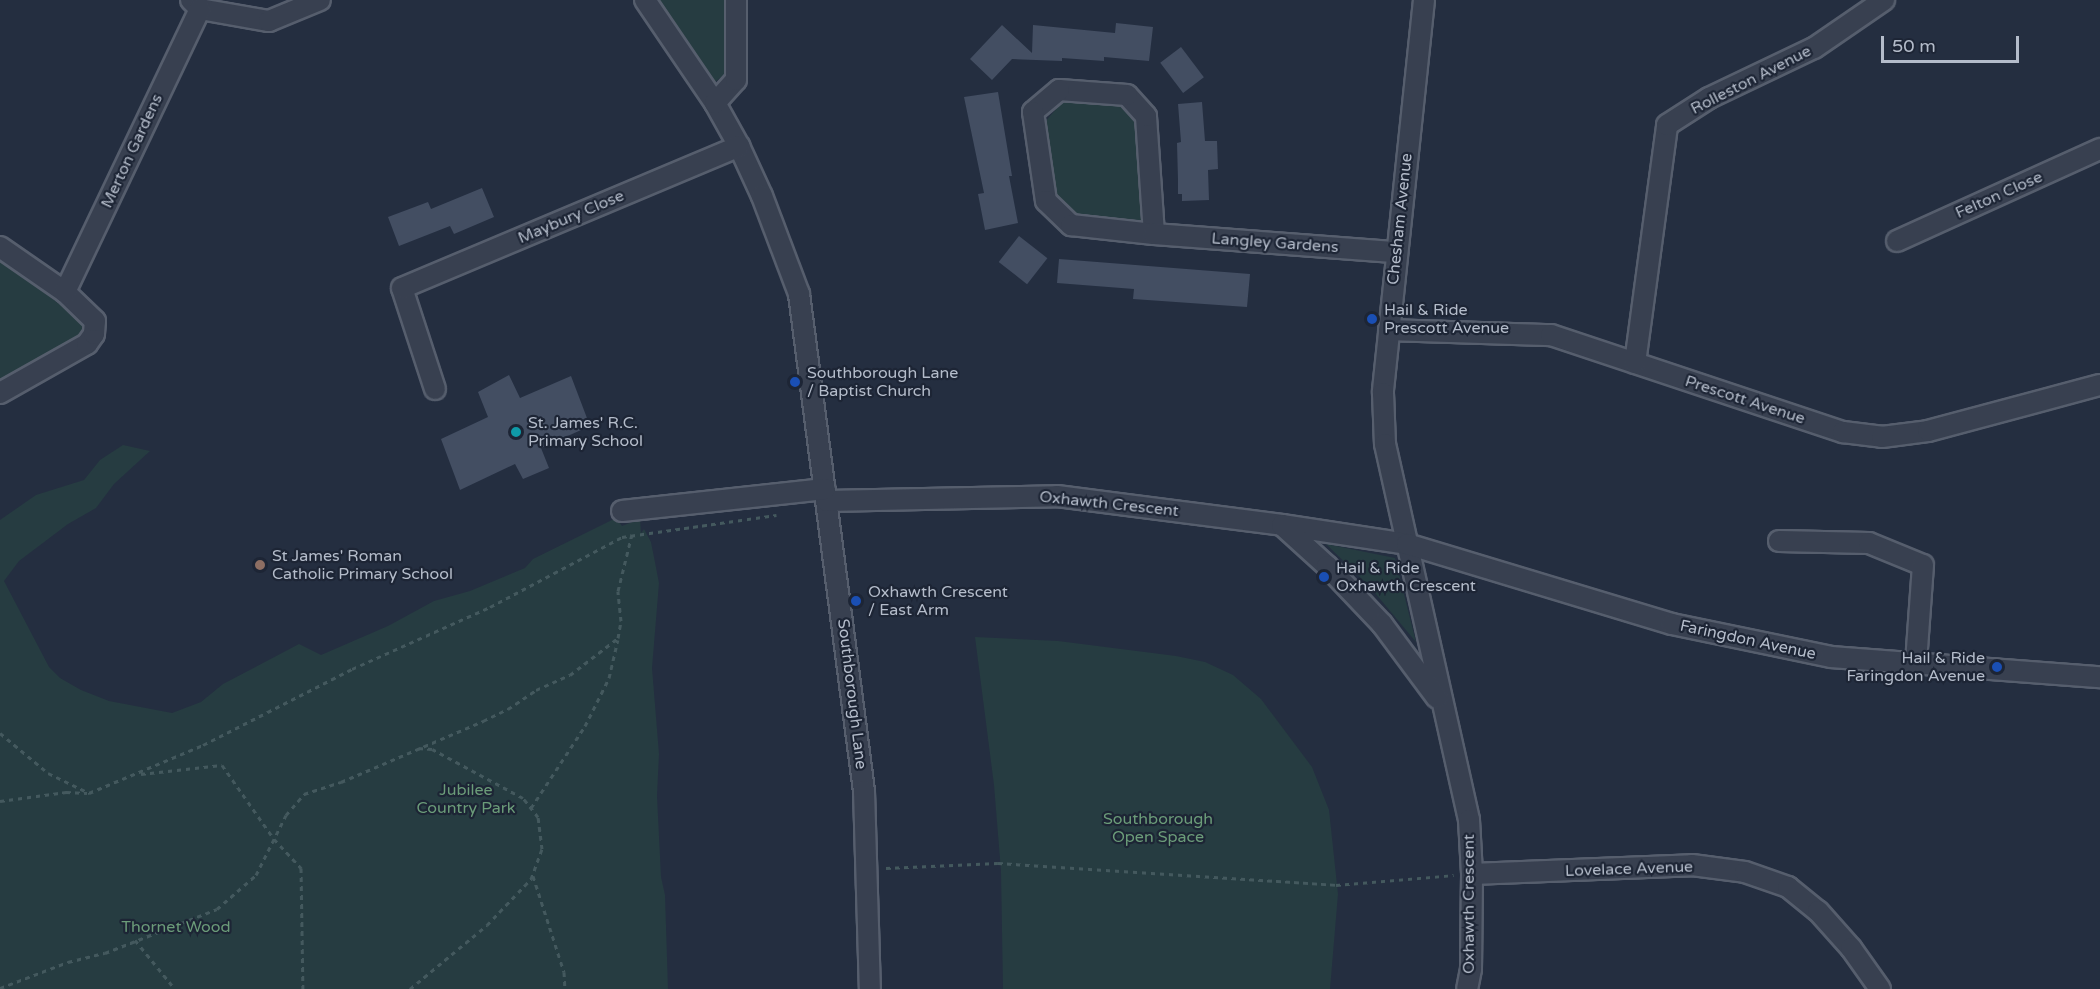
<!DOCTYPE html>
<style>
body{margin:0}
#map{position:relative;width:2100px;height:989px;overflow:hidden;background:#242e40;font-family:"Varela Round",sans-serif}
div>[style]{position:absolute}
[style*='--x']{left:calc(var(--x)*1px);top:calc(var(--y)*1px);width:calc(var(--w)*1px);rotate:calc(var(--a)*1deg)}
.green>*{inset:0;background:#263c41}
.building>*{inset:0;background:#434e62;transform-origin:0 0}
.path>*{height:3px;margin-top:-1.5px;transform-origin:0;background:repeating-linear-gradient(90deg,#44595e 0 4.5px,transparent 0 9px)}
.roads{filter:drop-shadow(2px 0 #565e6d) drop-shadow(-2px 0 #565e6d) drop-shadow(0 2px #565e6d) drop-shadow(0 -2px #565e6d)}
.minor>*{height:20px;margin:-10px;padding:0 10px;transform-origin:10px;border-radius:10px;background:#384050}
.dots>*{width:16px;height:16px;translate:-50% -50%;box-sizing:border-box;border:3px solid #1d2535;border-radius:50%}
span{translate:-50% -50%;white-space:nowrap;text-align:center;line-height:1.15;-webkit-text-stroke:4.5px #1d2535;paint-order:stroke}
.street-label{font-size:16px;color:#b4bcca}
.poi-label{font-size:16px;color:#b4bcca}
.left{translate:0 -50%;text-align:left}
.right{translate:-100% -50%;text-align:right}
.park-label{font-size:16px;color:#6b9c79}
.scale{position:absolute;left:1881px;top:36px;width:138px;height:27px;box-sizing:border-box;border:3px solid #b4bcca;border-top:0;padding-left:8px;font-size:18px;line-height:21px;white-space:nowrap;color:#b4bcca;-webkit-text-stroke:4px #1d2535;paint-order:stroke}
</style>
<div id="map">
<div class="green">
<div style="clip-path:polygon(656px 0,728px 0,727px 72px,714px 83px)"></div>
<div style="clip-path:polygon(1064px 100px,1126px 104px,1140px 124px,1144px 222px,1076px 215px,1055px 195px,1043px 124px)"></div>
<div style="clip-path:polygon(0 259px,86px 324px,84px 338px,7px 381px,0 381px)"></div>
<div style="clip-path:polygon(123px 445px,150px 451px,114px 484px,96px 508px,68px 524px,19px 561px,4px 581px,49px 667px,60px 678px,81px 690px,109px 701px,172px 713px,201px 702px,223px 684px,299px 644px,321px 655px,388px 626px,434px 601px,470px 591px,525px 568px,533px 559px,616px 518px,622px 526px,640px 519px,641px 533px,644px 529px,651px 542px,659px 583px,652px 668px,659px 754px,657px 796px,661px 877px,665px 895px,668px 989px,0 989px,0 520px,36px 495px,84px 480px,100px 460px)"></div>
<div style="clip-path:polygon(1326px 544px,1395px 558px,1416px 642px,1370px 587px)"></div>
<div style="clip-path:polygon(975px 637px,1058px 641px,1176px 656px,1205px 662px,1233px 675px,1261px 699px,1312px 767px,1329px 810px,1338px 894px,1330px 989px,1003px 989px,1001px 871px,994px 785px)"></div>
</div>
<div class="building">
<div style="clip-path:polygon(1116px 23px,1153px 27px,1149px 61px,1104px 57px,1104px 61px,1062px 58px,1062px 61px,1012px 59px,992px 80px,970px 59px,1002px 25px,1032px 53px,1033px 25px,1115px 33px)"></div>
<div style="left:1181px;top:47px;width:38px;height:26px;rotate:53deg"></div>
<div style="clip-path:polygon(998px 92px,1012px 176px,1009px 176px,1018px 223px,985px 230px,978px 194px,984px 193px,964px 97px)"></div>
<div style="clip-path:polygon(1202px 102px,1205px 141px,1217px 141px,1218px 169px,1208px 170px,1209px 200px,1182px 201px,1182px 194px,1178px 194px,1178px 180px,1177px 143px,1181px 142px,1178px 104px)"></div>
<div style="clip-path:polygon(482px 188px,494px 217px,454px 234px,450px 226px,399px 246px,388px 217px,428px 202px,431px 209px)"></div>
<div style="left:1019px;top:236px;width:36px;height:33px;rotate:38deg"></div>
<div style="clip-path:polygon(1059px 259px,1250px 274px,1247px 307px,1133px 299px,1134px 289px,1057px 283px)"></div>
<div style="clip-path:polygon(509px 375px,520px 398px,571px 376px,590px 426px,541px 448px,549px 468px,523px 479px,515px 464px,460px 490px,441px 439px,488px 417px,478px 392px)"></div>
</div>
<div class="path">
<div style="--x:0;--y:733;--w:62;--a:39.8"></div>
<div style="--x:48;--y:773;--w:46;--a:26"></div>
<div style="--x:89;--y:793;--w:124;--a:-22.8"></div>
<div style="--x:203;--y:745;--w:167;--a:-27"></div>
<div style="--x:352;--y:669;--w:151;--a:-24.2"></div>
<div style="--x:490;--y:607;--w:149;--a:-27.9"></div>
<div style="--x:622;--y:537;--w:156;--a:-8.1"></div>
<div style="--x:141;--y:774;--w:81;--a:-6.3"></div>
<div style="--x:222;--y:765;--w:90;--a:54.9"></div>
<div style="--x:274;--y:839;--w:40;--a:47"></div>
<div style="--x:301;--y:868;--w:121;--a:89.1"></div>
<div style="--x:0;--y:801;--w:67;--a:-7.8"></div>
<div style="--x:66;--y:792;--w:21;--a:3"></div>
<div style="--x:531;--y:808;--w:98;--a:-56.6"></div>
<div style="--x:585;--y:726;--w:54;--a:-63.4"></div>
<div style="--x:609;--y:678;--w:39;--a:-77"></div>
<div style="--x:886;--y:868;--w:112;--a:-2.6"></div>
<div style="--x:998;--y:863;--w:339;--a:3.7"></div>
<div style="--x:1336;--y:885;--w:118;--a:-4.8"></div>
<div style="--x:533;--y:876;--w:101;--a:72.1"></div>
<div style="--x:564;--y:972;--w:17;--a:87"></div>
<div style="--x:135;--y:940;--w:63;--a:50.8"></div>
<div style="--x:0;--y:988;--w:73;--a:-20.9"></div>
<div style="--x:68;--y:962;--w:38;--a:-14"></div>
<div style="--x:105;--y:953;--w:120;--a:-21.4"></div>
<div style="--x:217;--y:909;--w:52;--a:-41.1"></div>
<div style="--x:256;--y:875;--w:67;--a:-63.4"></div>
<div style="--x:286;--y:815;--w:28;--a:-49"></div>
<div style="--x:304;--y:794;--w:39;--a:-18"></div>
<div style="--x:341;--y:782;--w:155;--a:-23.2"></div>
<div style="--x:483;--y:721;--w:28;--a:-26"></div>
<div style="--x:508;--y:709;--w:34;--a:-34"></div>
<div style="--x:536;--y:690;--w:37;--a:-24"></div>
<div style="--x:570;--y:675;--w:61;--a:-37.6"></div>
<div style="--x:618;--y:638;--w:17;--a:-80"></div>
<div style="--x:621;--y:621;--w:30;--a:-96"></div>
<div style="--x:618;--y:591;--w:59;--a:-76.2"></div>
<div style="--x:410;--y:989;--w:100;--a:-39.7"></div>
<div style="--x:487;--y:925;--w:64;--a:-46.3"></div>
<div style="--x:531;--y:879;--w:32;--a:-70"></div>
<div style="--x:542;--y:849;--w:32;--a:-97"></div>
<div style="--x:538;--y:817;--w:24;--a:-128"></div>
<div style="--x:523;--y:798;--w:103;--a:-151.7"></div>
<div style="--x:432;--y:749;--w:15;--a:-176"></div>
</div>
<div class="roads">
<div class="minor">
<div style="--x:191;--y:0;--w:13;--a:45"></div>
<div style="--x:200;--y:9;--w:70;--a:9.9"></div>
<div style="--x:269;--y:21;--w:55;--a:-22.4"></div>
<div style="--x:645;--y:0;--w:125;--a:55.8"></div>
<div style="--x:715;--y:103;--w:49;--a:60.8"></div>
<div style="--x:739;--y:146;--w:55;--a:65.3"></div>
<div style="--x:762;--y:196;--w:105;--a:69.3"></div>
<div style="--x:799;--y:294;--w:501;--a:82.55"></div>
<div style="--x:864;--y:791;--w:198;--a:88.3"></div>
<div style="--x:1424;--y:0;--w:395;--a:96"></div>
<div style="--x:1383;--y:393;--w:51;--a:87.8"></div>
<div style="--x:1385;--y:444;--w:385;--a:77.4"></div>
<div style="--x:1469;--y:820;--w:54;--a:86.8"></div>
<div style="--x:1472;--y:874;--w:95;--a:90.6"></div>
<div style="--x:1471;--y:969;--w:20;--a:101"></div>
<div style="--x:715;--y:103;--w:31;--a:-48"></div>
<div style="--x:736;--y:80;--w:80;--a:-90"></div>
<div style="--x:1154;--y:234;--w:118;--a:-93.9"></div>
<div style="--x:1146;--y:116;--w:28;--a:-132"></div>
<div style="--x:1127;--y:95;--w:68;--a:-175.8"></div>
<div style="--x:1059;--y:90;--w:34;--a:140"></div>
<div style="--x:1033;--y:112;--w:90;--a:81.7"></div>
<div style="--x:1046;--y:201;--w:35;--a:44"></div>
<div style="--x:1071;--y:225;--w:83;--a:6.2"></div>
<div style="--x:1154;--y:234;--w:243;--a:4.3"></div>
<div style="--x:1897;--y:241;--w:223;--a:-24.4"></div>
<div style="--x:0;--y:247;--w:79;--a:34.7"></div>
<div style="--x:1389;--y:330;--w:162;--a:1.8"></div>
<div style="--x:1551;--y:335;--w:308;--a:18.4"></div>
<div style="--x:1843;--y:432;--w:39;--a:7"></div>
<div style="--x:1882;--y:437;--w:46;--a:-7.4"></div>
<div style="--x:1928;--y:431;--w:178;--a:-15"></div>
<div style="--x:1635;--y:363;--w:240;--a:-82.3"></div>
<div style="--x:1667;--y:125;--w:50;--a:-32.7"></div>
<div style="--x:1709;--y:98;--w:116;--a:-25.5"></div>
<div style="--x:1814;--y:48;--w:85;--a:-34.4"></div>
<div style="--x:435;--y:389;--w:106;--a:-108.1"></div>
<div style="--x:402;--y:288;--w:366;--a:-22.8"></div>
<div style="--x:0;--y:393;--w:100;--a:-29.4"></div>
<div style="--x:87;--y:344;--w:12;--a:-55"></div>
<div style="--x:94;--y:334;--w:13;--a:-86"></div>
<div style="--x:95;--y:321;--w:42;--a:-136"></div>
<div style="--x:65;--y:292;--w:314;--a:-64.5"></div>
<div style="--x:827;--y:501;--w:230;--a:-1.2"></div>
<div style="--x:1057;--y:496;--w:227;--a:7.3"></div>
<div style="--x:1282;--y:525;--w:126;--a:8.6"></div>
<div style="--x:1407;--y:544;--w:277;--a:16.8"></div>
<div style="--x:1672;--y:624;--w:162;--a:11.7"></div>
<div style="--x:1831;--y:657;--w:270;--a:4.3"></div>
<div style="--x:622;--y:511;--w:204;--a:-6.2"></div>
<div style="--x:1282;--y:525;--w:61;--a:42.3"></div>
<div style="--x:1327;--y:566;--w:80;--a:46.5"></div>
<div style="--x:1382;--y:624;--w:92;--a:53.4"></div>
<div style="--x:1779;--y:541;--w:90;--a:1.3"></div>
<div style="--x:1869;--y:543;--w:58;--a:22.2"></div>
<div style="--x:1923;--y:565;--w:98;--a:94.1"></div>
<div style="--x:1472;--y:874;--w:220;--a:-2.3"></div>
<div style="--x:1692;--y:865;--w:53;--a:7.5"></div>
<div style="--x:1745;--y:872;--w:46;--a:19.2"></div>
<div style="--x:1788;--y:887;--w:38;--a:39"></div>
<div style="--x:1818;--y:911;--w:50;--a:48.3"></div>
<div style="--x:1851;--y:948;--w:50;--a:54.7"></div>
</div>
</div>
<div class="dots">
<div style="left:1372px;top:319px;background:#1a4fb4"></div>
<div style="left:795px;top:382px;background:#1a4fb4"></div>
<div style="left:516px;top:432px;background:#0f9aa8"></div>
<div style="left:260px;top:565px;background:#8d6e63"></div>
<div style="left:1324px;top:577px;background:#1a4fb4"></div>
<div style="left:856px;top:601px;background:#1a4fb4"></div>
<div style="left:1997px;top:667px;background:#1a4fb4"></div>
</div>
<div class="street-label">
<span style="left:1751px;top:80px;rotate:-27deg">Rolleston Avenue</span>
<span style="left:132px;top:151px;rotate:-65deg">Merton Gardens</span>
<span style="left:1999px;top:195px;rotate:-24deg">Felton Close</span>
<span style="left:571px;top:217px;rotate:-23deg">Maybury Close</span>
<span style="left:1400px;top:219px;rotate:-84deg">Chesham Avenue</span>
<span style="left:1275px;top:243px;rotate:4deg">Langley Gardens</span>
<span style="left:1745px;top:400px;rotate:18deg">Prescott Avenue</span>
<span style="left:1109px;top:504px;rotate:6deg">Oxhawth Crescent</span>
<span style="left:1748px;top:640px;rotate:12deg">Faringdon Avenue</span>
<span style="left:852px;top:694px;rotate:83deg">Southborough Lane</span>
<span style="left:1629px;top:869px;rotate:-2deg">Lovelace Avenue</span>
<span style="left:1469px;top:904px;rotate:-90deg">Oxhawth Crescent</span>
</div>
<div class="poi-label">
<span class="left" style="left:1384px;top:319px">Hail &amp; Ride<br>Prescott Avenue</span>
<span class="left" style="left:807px;top:382px">Southborough Lane<br>/ Baptist Church</span>
<span class="left" style="left:528px;top:432px">St. James' R.C.<br>Primary School</span>
<span class="left" style="left:272px;top:565px">St James' Roman<br>Catholic Primary School</span>
<span class="left" style="left:1336px;top:577px">Hail &amp; Ride<br>Oxhawth Crescent</span>
<span class="left" style="left:868px;top:601px">Oxhawth Crescent<br>/ East Arm</span>
<span class="right" style="left:1985px;top:667px">Hail &amp; Ride<br>Faringdon Avenue</span>
</div>
<div class="park-label">
<span style="left:466px;top:799px">Jubilee<br>Country Park</span>
<span style="left:1158px;top:828px">Southborough<br>Open Space</span>
<span style="left:176px;top:927px">Thornet Wood</span>
</div>
<div class="scale">50 m</div>
</div>
